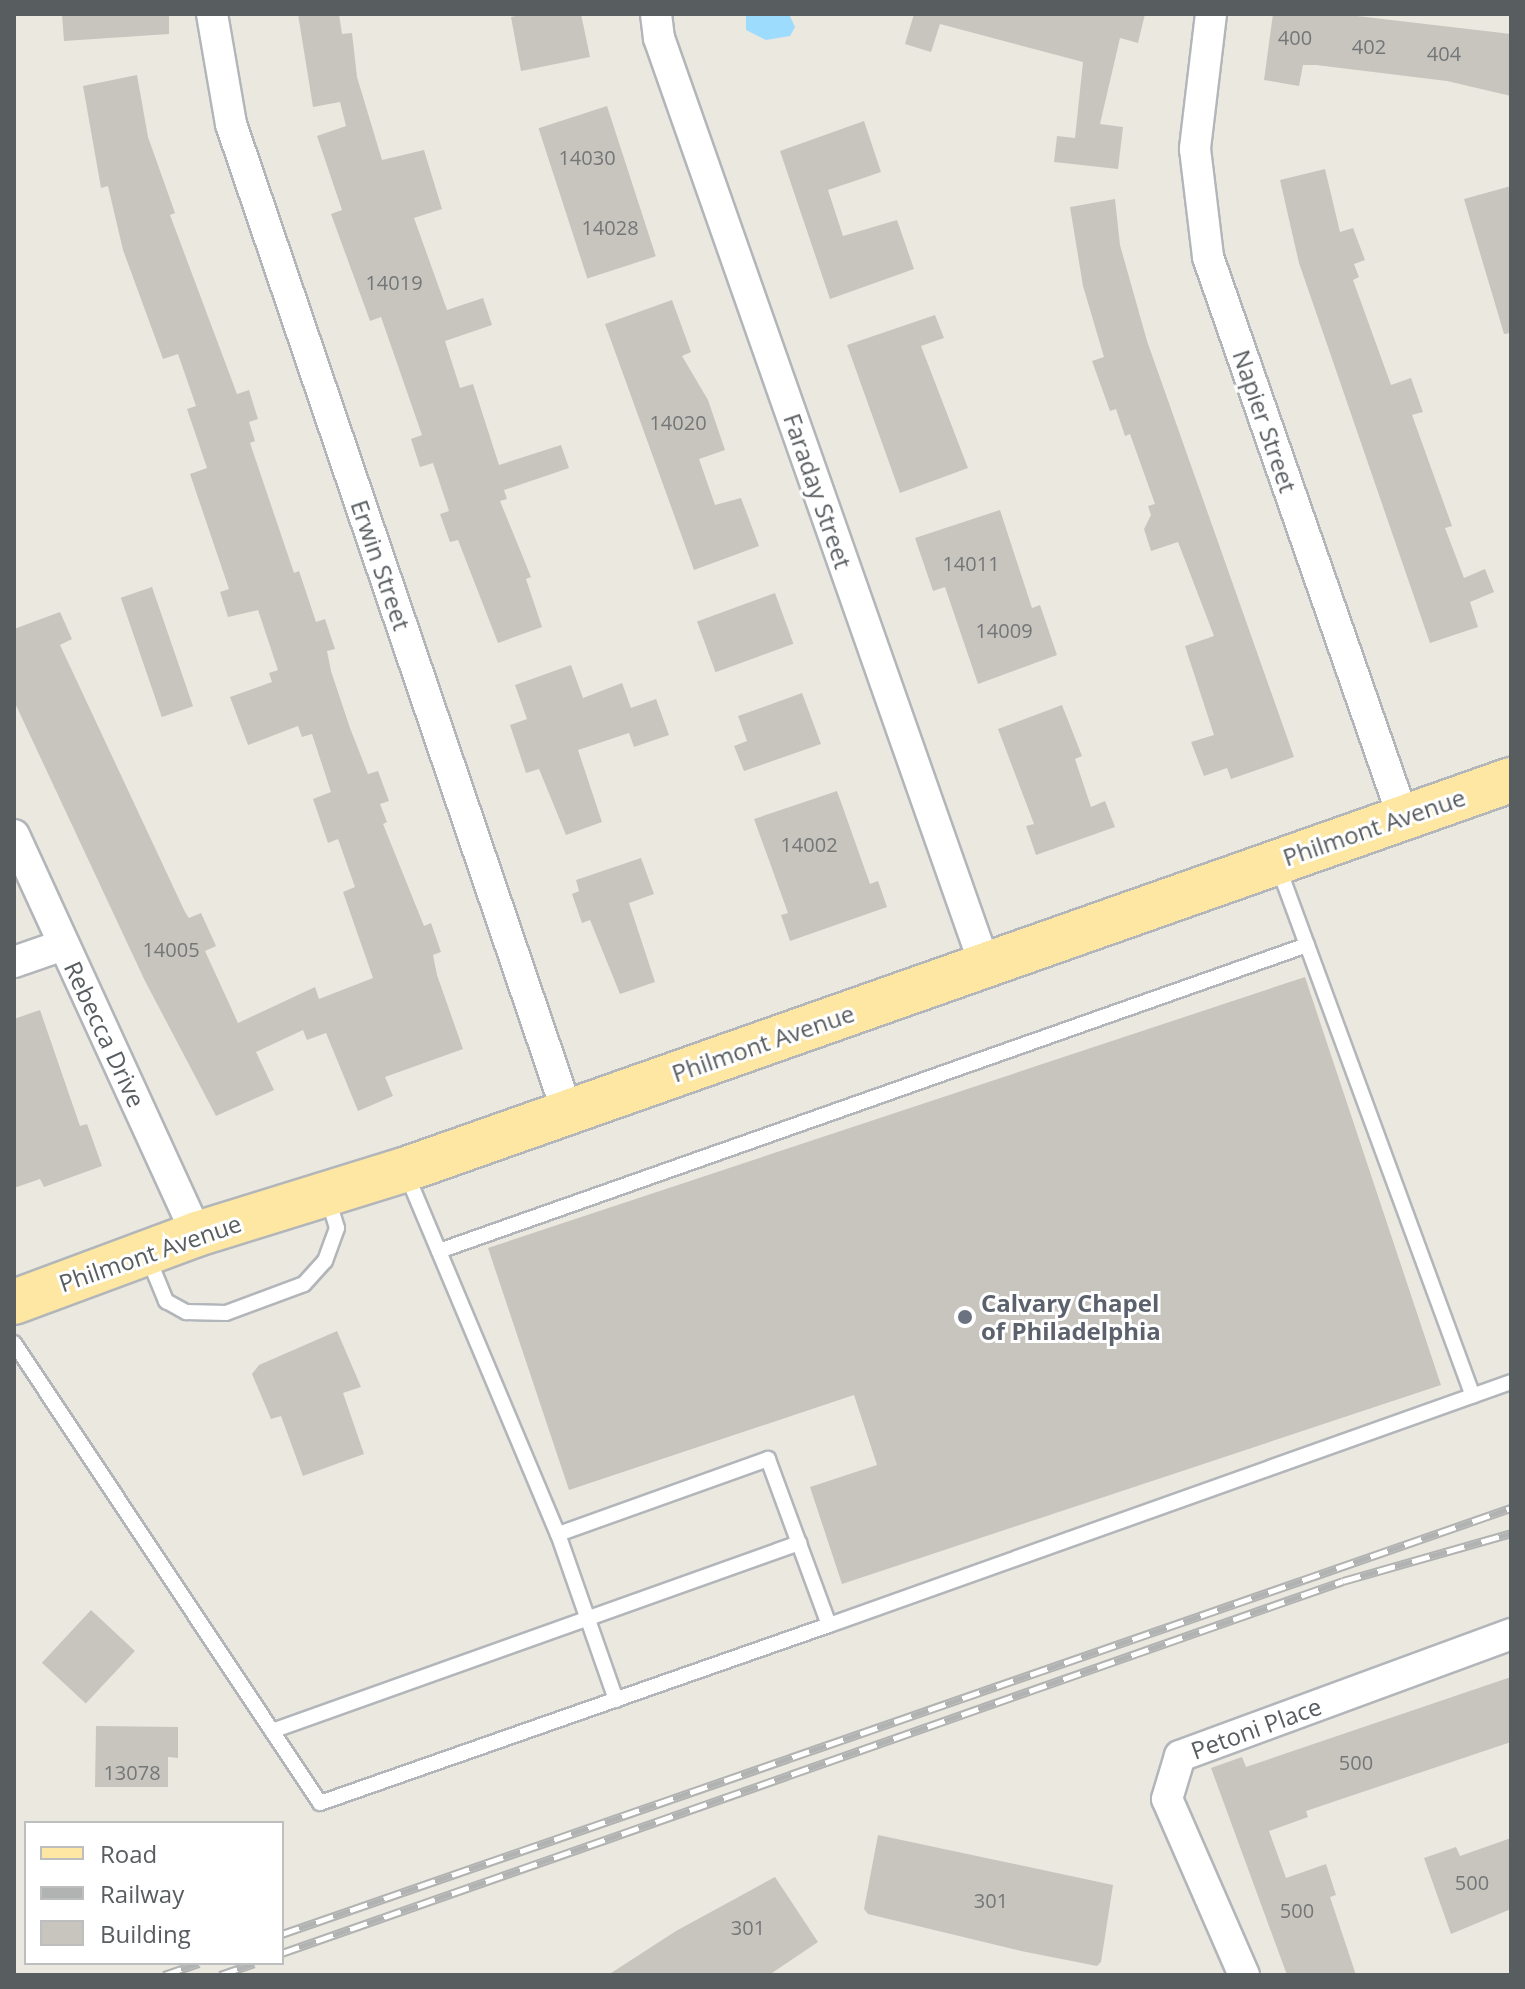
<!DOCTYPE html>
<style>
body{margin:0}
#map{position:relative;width:1525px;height:1989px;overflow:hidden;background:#ebe8df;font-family:"Open Sans",sans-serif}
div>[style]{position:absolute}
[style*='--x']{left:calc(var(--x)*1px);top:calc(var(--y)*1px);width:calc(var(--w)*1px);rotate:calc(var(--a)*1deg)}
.water>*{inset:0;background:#9edcfd}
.building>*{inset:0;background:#c8c5bf;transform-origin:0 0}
.roads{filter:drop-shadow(2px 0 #b2b6ba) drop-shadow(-2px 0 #b2b6ba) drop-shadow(0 2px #b2b6ba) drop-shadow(0 -2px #b2b6ba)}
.lane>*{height:14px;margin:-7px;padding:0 7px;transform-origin:7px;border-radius:7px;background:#fff}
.street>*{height:30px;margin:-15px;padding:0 15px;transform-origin:15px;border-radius:15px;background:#fff}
.primary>*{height:44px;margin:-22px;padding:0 22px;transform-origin:22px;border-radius:22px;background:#fde7a2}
.rail>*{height:9px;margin-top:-4.5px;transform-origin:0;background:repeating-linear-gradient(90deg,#fff 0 18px,#b1b2b2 0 36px);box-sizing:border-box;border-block:2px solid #b1b2b2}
.dots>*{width:22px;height:22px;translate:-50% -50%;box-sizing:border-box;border:4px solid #fff;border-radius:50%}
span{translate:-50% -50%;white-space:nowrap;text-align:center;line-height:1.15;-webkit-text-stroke:6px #fff;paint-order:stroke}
.number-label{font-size:20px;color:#747778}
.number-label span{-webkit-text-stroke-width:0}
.street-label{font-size:24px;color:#585d60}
.worship-label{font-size:24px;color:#5b616d;font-weight:700}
.left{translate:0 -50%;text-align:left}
.frame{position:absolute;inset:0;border:16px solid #585d60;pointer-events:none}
.legend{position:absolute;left:24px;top:1821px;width:260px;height:144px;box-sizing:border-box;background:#fff;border:2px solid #bcbebf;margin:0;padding:10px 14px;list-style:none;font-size:24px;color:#585d60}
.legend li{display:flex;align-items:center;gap:16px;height:40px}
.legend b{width:40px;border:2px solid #bcbebf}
</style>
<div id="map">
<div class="water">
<div style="clip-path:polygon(746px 14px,789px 14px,795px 27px,790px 36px,766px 40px,746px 30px)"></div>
</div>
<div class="building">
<div style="clip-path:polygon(62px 14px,169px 14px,169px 34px,64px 41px)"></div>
<div style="clip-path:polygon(298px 14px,339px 14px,342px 34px,352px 33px,357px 77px,382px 160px,424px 150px,442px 209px,414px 218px,447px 310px,483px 298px,492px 325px,445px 341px,460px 388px,473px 384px,499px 465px,561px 445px,569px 468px,504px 490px,507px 499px,500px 501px,531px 577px,526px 579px,542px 627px,498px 643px,458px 540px,450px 542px,440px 514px,449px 511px,433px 463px,420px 467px,411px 439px,422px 435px,381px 317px,370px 321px,331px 214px,342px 210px,317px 136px,346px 126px,340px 102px,313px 107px)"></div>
<div style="clip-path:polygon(526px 14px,581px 14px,590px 57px,521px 71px,511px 17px)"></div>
<div style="clip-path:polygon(914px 14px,1145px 14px,1138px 43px,1120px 38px,1100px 124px,1123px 127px,1118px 169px,1054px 162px,1057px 136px,1075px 138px,1083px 62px,940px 24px,931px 52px,905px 44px)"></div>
<div style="clip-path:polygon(1273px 14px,1340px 14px,1511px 34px,1511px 96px,1447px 81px,1316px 65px,1303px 65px,1299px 86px,1264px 80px)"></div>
<div style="clip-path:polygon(137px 75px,148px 137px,175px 213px,170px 215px,237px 394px,249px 390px,258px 419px,249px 422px,255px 441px,250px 443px,294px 573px,299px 571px,316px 622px,325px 619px,335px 649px,327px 651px,331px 671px,350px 728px,368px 774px,378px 771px,389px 801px,380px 804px,387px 822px,383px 824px,424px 926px,431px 923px,441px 952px,433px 955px,437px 975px,463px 1049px,385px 1077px,393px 1096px,358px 1111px,326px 1033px,307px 1040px,303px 1030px,256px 1052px,274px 1090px,216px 1116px,145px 981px,14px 701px,14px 629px,60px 612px,72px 639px,60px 645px,185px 912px,189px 918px,201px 913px,216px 946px,205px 951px,238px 1023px,315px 987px,319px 999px,373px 978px,343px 892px,355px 887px,338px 839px,328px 843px,313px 799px,331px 792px,312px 734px,302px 737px,298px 726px,248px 745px,230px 697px,272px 682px,269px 673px,278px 670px,258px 610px,228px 617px,220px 592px,229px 589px,190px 474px,207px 468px,187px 409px,196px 406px,178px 354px,163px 359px,123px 250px,108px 186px,101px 188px,83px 86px)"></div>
<div style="left:607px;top:106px;width:158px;height:72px;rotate:72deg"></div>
<div style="clip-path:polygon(864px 121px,881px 172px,828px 190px,843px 236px,897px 220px,914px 269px,830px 299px,780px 151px)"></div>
<div style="clip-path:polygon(1325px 169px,1340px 232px,1353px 228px,1365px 260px,1354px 264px,1359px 277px,1353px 280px,1391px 385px,1411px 378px,1423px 412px,1412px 415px,1452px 526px,1445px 528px,1464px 578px,1485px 569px,1494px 592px,1470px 602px,1478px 627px,1430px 643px,1299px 263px,1280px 180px)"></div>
<div style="clip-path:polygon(1511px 186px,1511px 333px,1504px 334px,1464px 199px)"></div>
<div style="clip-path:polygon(1115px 199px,1120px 245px,1147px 341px,1294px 757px,1231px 779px,1227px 768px,1204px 776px,1191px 742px,1214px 735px,1185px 646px,1214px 636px,1178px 542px,1151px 551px,1144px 529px,1151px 515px,1148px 506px,1155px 504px,1130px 434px,1125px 436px,1116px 409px,1110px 411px,1092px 361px,1104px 357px,1083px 286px,1070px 207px)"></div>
<div style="clip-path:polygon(672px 300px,691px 352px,682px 356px,708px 400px,725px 450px,699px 459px,715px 505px,741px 498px,759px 546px,694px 570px,605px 324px)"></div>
<div style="clip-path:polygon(935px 315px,944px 338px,921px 346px,968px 468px,900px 493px,847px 345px)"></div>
<div style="clip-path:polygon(1000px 510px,1032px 608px,1040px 605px,1057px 655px,978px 684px,945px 587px,933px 591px,915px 538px)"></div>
<div style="left:152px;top:587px;width:126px;height:33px;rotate:71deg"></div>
<div style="left:775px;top:593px;width:54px;height:83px;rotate:70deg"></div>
<div style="clip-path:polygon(571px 665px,583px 698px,622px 683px,631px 708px,656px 699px,669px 735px,634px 747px,629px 733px,578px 750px,602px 822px,566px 835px,539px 769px,526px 773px,510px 725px,527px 719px,515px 685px)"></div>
<div style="clip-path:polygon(802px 693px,821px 744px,744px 771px,734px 746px,747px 741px,738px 716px)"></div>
<div style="clip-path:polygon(1062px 705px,1082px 756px,1075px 759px,1091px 807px,1105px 801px,1115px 827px,1036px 855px,1026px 826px,1034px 824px,998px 729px)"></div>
<div style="clip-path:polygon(837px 791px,870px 884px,878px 881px,887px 907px,790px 941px,781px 915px,788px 913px,754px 819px)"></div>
<div style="clip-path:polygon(641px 858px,654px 894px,629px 903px,655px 982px,620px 994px,590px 920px,582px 923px,572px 894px,579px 891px,576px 880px)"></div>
<div style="clip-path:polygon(1305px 977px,1441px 1385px,842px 1584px,810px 1487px,877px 1465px,854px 1395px,569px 1490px,488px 1248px)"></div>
<div style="clip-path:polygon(40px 1010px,80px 1126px,87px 1124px,102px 1166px,44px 1187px,40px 1179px,14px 1188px,14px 1019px)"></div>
<div style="clip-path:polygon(337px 1331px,361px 1387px,343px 1393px,364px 1454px,303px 1476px,281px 1416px,271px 1419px,252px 1374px,259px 1365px)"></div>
<div style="left:91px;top:1610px;width:60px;height:72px;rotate:43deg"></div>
<div style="clip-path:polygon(1511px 1677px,1511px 1742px,1306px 1811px,1308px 1817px,1269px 1831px,1286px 1878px,1326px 1864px,1336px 1895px,1330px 1897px,1356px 1975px,1287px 1975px,1211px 1768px,1242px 1757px,1246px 1767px)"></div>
<div style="clip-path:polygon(96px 1726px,178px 1727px,178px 1758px,168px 1757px,168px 1787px,95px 1787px)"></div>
<div style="clip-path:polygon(878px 1835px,1113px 1885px,1101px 1962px,1097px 1966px,1021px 1951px,868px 1914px,864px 1909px)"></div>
<div style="clip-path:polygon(1511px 1838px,1511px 1909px,1451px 1934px,1424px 1858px,1456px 1847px,1460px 1856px)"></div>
<div style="clip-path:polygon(775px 1877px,818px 1942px,769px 1975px,608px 1975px,676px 1931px)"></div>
</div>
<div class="roads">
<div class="lane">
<div style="--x:1307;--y:945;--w:480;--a:69.8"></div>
<div style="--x:406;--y:1173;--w:392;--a:67.2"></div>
<div style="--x:439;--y:1251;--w:920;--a:-19.42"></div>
<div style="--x:1307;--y:945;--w:84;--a:-110.2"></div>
<div style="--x:148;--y:1257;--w:48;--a:67.8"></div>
<div style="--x:166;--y:1301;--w:23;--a:29"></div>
<div style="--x:186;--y:1312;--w:40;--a:1.4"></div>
<div style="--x:226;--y:1313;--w:83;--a:-20.4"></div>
<div style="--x:304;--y:1284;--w:31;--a:-48"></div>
<div style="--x:325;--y:1261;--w:35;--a:-70"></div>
<div style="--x:337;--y:1228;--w:30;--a:-107"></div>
<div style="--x:14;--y:1343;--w:552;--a:56.37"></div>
<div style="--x:320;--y:1803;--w:539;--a:-19.28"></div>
<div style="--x:829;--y:1625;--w:177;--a:-110.2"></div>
<div style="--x:768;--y:1459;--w:223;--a:160.3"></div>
<div style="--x:558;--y:1534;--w:176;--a:70.7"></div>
<div style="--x:829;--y:1625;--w:724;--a:-19.61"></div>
<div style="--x:272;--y:1731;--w:560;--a:-19.63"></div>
</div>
<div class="street">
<div style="--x:212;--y:14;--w:112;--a:80.2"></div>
<div style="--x:231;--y:124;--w:1043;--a:71.2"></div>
<div style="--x:656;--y:14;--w:24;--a:83"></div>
<div style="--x:659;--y:38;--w:984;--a:70.64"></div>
<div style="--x:1211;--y:14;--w:136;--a:96.8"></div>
<div style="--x:1195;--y:149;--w:109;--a:83.1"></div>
<div style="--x:1208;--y:257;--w:593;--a:70.8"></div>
<div style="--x:14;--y:835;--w:439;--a:65.4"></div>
<div style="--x:14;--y:962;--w:52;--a:-19.1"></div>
<div style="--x:1244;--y:1975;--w:192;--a:-113.6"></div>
<div style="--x:1167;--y:1799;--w:45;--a:-73.2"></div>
<div style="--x:1180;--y:1756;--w:353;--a:-20.2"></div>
</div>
<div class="primary">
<div style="--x:14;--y:1302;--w:195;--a:-20.4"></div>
<div style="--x:197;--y:1234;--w:217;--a:-17.2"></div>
<div style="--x:404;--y:1170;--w:1174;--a:-19.41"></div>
</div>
</div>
<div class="rail">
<div style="--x:282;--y:1934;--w:1301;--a:-19.12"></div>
<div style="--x:282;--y:1953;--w:1124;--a:-19.32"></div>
<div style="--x:1343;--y:1581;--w:175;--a:-15.9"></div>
<div style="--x:164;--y:1975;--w:37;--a:-19"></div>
<div style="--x:220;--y:1975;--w:36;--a:-19"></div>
</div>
<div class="dots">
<div style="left:965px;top:1317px;background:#6b7280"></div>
</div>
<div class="number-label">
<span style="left:1295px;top:37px">400</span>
<span style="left:1369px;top:46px">402</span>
<span style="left:1444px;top:53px">404</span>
<span style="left:587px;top:157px">14030</span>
<span style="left:610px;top:227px">14028</span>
<span style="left:394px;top:282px">14019</span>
<span style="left:678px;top:422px">14020</span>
<span style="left:971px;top:563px">14011</span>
<span style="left:1004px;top:630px">14009</span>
<span style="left:809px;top:844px">14002</span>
<span style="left:171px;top:949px">14005</span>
<span style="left:1356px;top:1762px">500</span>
<span style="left:132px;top:1772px">13078</span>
<span style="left:1472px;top:1882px">500</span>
<span style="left:991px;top:1900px">301</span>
<span style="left:1297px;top:1910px">500</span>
<span style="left:748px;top:1927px">301</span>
</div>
<div class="street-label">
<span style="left:1265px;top:421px;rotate:71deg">Napier Street</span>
<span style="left:818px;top:491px;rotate:71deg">Faraday Street</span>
<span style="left:381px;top:565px;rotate:71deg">Erwin Street</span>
<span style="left:1374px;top:827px;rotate:-19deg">Philmont Avenue</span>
<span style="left:105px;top:1034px;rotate:65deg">Rebecca Drive</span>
<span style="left:763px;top:1043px;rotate:-19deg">Philmont Avenue</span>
<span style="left:150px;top:1253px;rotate:-19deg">Philmont Avenue</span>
<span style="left:1256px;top:1728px;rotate:-20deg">Petoni Place</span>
</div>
<div class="worship-label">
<span class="left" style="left:981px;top:1317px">Calvary Chapel<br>of Philadelphia</span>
</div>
<div class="frame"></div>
<ul class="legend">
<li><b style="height:10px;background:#fde7a2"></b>Road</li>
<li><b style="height:10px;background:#b1b2b2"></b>Railway</li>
<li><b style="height:22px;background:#c8c5bf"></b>Building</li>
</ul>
</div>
